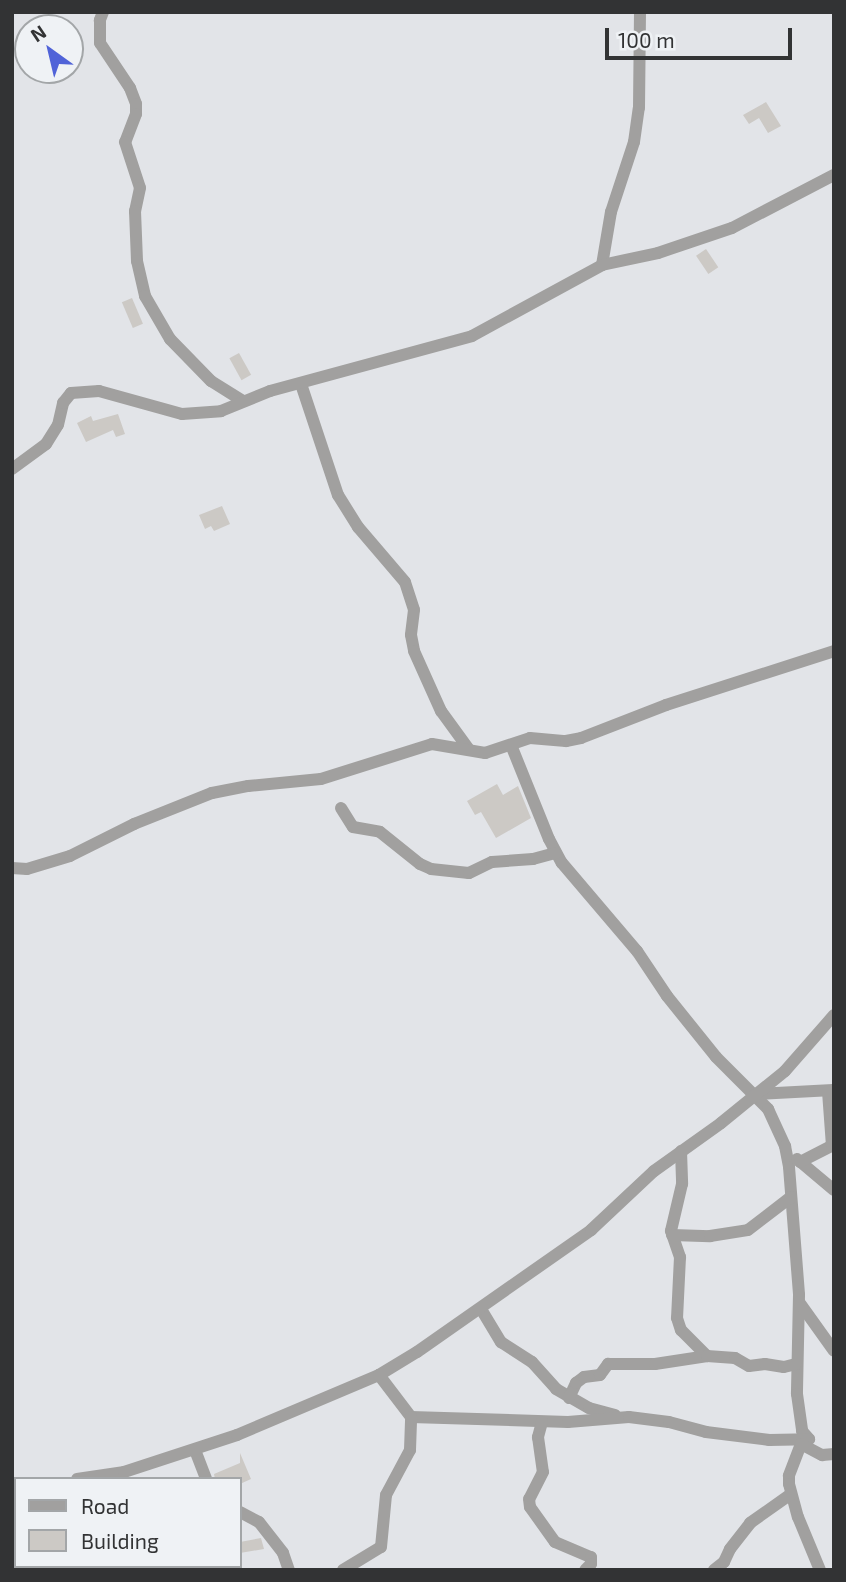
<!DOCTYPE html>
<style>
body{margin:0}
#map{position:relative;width:846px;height:1582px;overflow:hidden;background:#e2e4e8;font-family:"Exo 2",sans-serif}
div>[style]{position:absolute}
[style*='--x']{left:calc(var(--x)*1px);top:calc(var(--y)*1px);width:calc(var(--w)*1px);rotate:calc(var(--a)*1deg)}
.building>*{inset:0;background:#ccc9c5;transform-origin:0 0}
.minor>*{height:12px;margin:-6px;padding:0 6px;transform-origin:6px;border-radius:6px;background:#a1a09f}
span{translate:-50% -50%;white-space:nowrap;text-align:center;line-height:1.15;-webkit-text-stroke:5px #eff2f5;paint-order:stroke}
.frame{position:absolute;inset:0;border:14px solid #323334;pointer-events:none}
.legend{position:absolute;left:14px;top:1477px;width:228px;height:91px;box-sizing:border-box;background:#eff2f5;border:2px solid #a3a6a8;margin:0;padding:9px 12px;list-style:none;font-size:21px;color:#323334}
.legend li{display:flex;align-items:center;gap:14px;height:35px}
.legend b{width:35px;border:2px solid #a3a6a8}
.north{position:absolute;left:14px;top:14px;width:70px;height:70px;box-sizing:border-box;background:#eff2f5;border:2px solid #a3a6a8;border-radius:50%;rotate:326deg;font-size:19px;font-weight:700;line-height:28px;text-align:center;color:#323334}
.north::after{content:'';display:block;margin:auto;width:24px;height:32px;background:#5063d8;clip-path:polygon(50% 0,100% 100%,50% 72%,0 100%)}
.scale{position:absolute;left:605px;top:28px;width:187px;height:32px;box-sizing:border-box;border:4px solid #323334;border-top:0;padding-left:9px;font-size:21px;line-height:24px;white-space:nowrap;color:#323334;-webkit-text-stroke:5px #eff2f5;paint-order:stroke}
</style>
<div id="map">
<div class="building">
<div style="clip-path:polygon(766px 102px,781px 126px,768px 133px,759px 118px,749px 124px,743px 115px)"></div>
<div style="left:706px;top:249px;width:22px;height:12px;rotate:56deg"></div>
<div style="left:132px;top:298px;width:28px;height:11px;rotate:67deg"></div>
<div style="left:239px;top:353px;width:25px;height:11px;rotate:61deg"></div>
<div style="clip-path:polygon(118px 414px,125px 434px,116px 437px,113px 430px,86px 442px,77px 423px,91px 416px,93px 421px)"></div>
<div style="clip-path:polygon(222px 506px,230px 524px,214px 531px,211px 526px,205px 529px,199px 515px)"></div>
<div style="clip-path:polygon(497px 784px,503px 795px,518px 786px,531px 818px,496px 838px,481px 812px,475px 815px,467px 801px)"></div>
<div style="clip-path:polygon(240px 1453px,251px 1479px,240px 1484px,240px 1479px,215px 1479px,214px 1474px,240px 1463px)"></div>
<div style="clip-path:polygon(261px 1538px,264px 1549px,240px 1553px,240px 1542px)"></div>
</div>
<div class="minor">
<div style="--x:103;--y:12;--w:9;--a:111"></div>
<div style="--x:100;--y:20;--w:23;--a:90"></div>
<div style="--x:100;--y:43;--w:54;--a:56.3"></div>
<div style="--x:130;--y:88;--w:17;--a:69"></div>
<div style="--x:136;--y:104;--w:10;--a:90"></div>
<div style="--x:136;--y:114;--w:30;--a:111"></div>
<div style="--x:125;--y:142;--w:48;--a:71.9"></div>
<div style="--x:140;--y:188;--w:24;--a:102"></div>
<div style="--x:135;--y:211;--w:50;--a:87.7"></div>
<div style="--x:137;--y:261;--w:36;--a:77"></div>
<div style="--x:145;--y:296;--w:50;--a:59.8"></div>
<div style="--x:170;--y:339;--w:59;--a:45.7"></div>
<div style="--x:211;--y:381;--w:36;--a:32"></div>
<div style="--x:602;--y:265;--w:54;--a:-80.4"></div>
<div style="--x:611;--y:212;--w:74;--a:-71.8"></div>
<div style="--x:634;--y:142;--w:34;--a:-82"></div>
<div style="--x:639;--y:108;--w:96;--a:-89.4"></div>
<div style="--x:301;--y:384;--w:117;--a:71.6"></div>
<div style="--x:338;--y:495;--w:38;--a:58"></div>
<div style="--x:358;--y:527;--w:72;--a:49.5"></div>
<div style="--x:405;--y:582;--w:29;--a:72"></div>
<div style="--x:414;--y:610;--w:25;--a:97"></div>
<div style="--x:411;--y:635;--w:16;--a:79"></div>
<div style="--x:414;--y:651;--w:66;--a:65.8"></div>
<div style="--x:441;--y:711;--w:46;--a:53.9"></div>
<div style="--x:12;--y:469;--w:42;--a:-36.3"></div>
<div style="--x:46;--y:444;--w:22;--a:-58"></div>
<div style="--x:58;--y:425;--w:23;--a:-77"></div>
<div style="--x:63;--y:403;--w:13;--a:-51"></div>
<div style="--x:71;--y:393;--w:28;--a:-4"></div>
<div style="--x:99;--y:391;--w:86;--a:15.5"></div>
<div style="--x:182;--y:414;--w:39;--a:-4"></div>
<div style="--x:221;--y:411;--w:53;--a:-22.2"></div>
<div style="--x:270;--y:391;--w:209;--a:-15.2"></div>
<div style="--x:472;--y:336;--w:148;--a:-28.6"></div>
<div style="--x:602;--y:265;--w:57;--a:-12.1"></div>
<div style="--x:658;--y:253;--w:78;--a:-18.7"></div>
<div style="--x:732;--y:228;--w:115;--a:-27.5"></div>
<div style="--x:511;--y:745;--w:101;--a:68"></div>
<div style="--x:549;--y:839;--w:27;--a:62"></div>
<div style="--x:562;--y:863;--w:116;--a:49.6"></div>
<div style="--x:637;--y:951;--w:54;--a:56.3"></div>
<div style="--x:667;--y:996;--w:78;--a:51.2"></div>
<div style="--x:716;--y:1057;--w:74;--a:45"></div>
<div style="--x:768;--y:1109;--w:41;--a:65.3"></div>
<div style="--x:785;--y:1146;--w:21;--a:79"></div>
<div style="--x:789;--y:1167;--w:128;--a:85.5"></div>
<div style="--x:799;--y:1295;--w:99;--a:91.2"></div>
<div style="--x:797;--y:1394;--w:37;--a:82"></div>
<div style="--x:802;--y:1431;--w:11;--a:49"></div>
<div style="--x:809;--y:1439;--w:9;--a:148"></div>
<div style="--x:801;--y:1444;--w:34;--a:111"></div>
<div style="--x:789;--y:1476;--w:8;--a:90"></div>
<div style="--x:789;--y:1484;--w:34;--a:75"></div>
<div style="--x:798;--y:1517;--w:57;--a:67.5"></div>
<div style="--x:341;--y:808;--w:22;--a:58"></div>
<div style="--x:353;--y:827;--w:27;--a:10"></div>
<div style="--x:380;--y:832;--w:51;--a:38.7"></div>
<div style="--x:420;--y:864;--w:12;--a:24"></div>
<div style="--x:431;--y:869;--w:38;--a:6"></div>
<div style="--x:469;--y:873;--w:25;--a:-26"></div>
<div style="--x:492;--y:862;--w:41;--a:-4.2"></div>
<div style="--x:533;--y:859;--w:23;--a:-15"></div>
<div style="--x:12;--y:868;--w:15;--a:4"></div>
<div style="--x:27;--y:869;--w:45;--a:-16.8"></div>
<div style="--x:70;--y:856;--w:72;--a:-26.6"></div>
<div style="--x:134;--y:824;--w:84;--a:-21.7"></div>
<div style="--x:212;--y:793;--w:37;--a:-11"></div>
<div style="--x:248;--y:786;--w:73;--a:-5.5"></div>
<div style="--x:321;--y:779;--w:116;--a:-17.5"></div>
<div style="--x:432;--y:744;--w:54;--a:9.6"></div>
<div style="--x:485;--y:753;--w:47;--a:-18.4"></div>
<div style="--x:530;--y:738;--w:36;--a:5"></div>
<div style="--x:566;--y:741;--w:15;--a:-11"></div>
<div style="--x:581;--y:738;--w:91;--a:-21.2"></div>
<div style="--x:666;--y:705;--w:176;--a:-17.8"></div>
<div style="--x:755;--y:1094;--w:78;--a:-2.9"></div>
<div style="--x:681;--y:1151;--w:33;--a:88"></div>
<div style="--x:682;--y:1184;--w:48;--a:103.2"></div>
<div style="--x:671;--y:1231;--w:28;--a:71"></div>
<div style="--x:680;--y:1257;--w:61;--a:92.8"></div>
<div style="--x:677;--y:1318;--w:13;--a:72"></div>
<div style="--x:681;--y:1330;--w:37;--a:45"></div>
<div style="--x:797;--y:1159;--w:48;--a:40"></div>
<div style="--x:800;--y:1162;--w:36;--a:-27"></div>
<div style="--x:832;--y:1146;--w:55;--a:-94.2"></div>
<div style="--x:672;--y:1235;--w:38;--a:2"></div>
<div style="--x:710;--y:1236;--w:38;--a:-9"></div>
<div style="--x:748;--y:1230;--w:54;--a:-37.5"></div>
<div style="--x:799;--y:1302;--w:60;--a:54.5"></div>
<div style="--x:481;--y:1309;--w:39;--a:59"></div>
<div style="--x:501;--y:1342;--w:37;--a:33"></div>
<div style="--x:532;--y:1362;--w:36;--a:48"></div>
<div style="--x:556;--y:1389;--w:38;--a:30"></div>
<div style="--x:589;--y:1408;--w:27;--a:15"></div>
<div style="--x:379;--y:1375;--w:53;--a:52.7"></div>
<div style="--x:411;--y:1417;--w:157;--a:1.8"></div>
<div style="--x:568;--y:1422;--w:61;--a:-4.7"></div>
<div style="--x:629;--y:1417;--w:40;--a:7.1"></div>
<div style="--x:669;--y:1422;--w:38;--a:15"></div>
<div style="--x:706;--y:1432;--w:64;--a:7.2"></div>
<div style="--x:769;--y:1440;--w:39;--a:-1"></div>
<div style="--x:569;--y:1398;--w:17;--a:-65"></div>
<div style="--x:576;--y:1383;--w:10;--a:-37"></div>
<div style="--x:584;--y:1377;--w:16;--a:-7"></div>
<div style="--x:600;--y:1375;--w:14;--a:-54"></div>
<div style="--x:608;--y:1364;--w:47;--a:0"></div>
<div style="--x:655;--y:1364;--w:53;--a:-8.7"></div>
<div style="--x:707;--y:1356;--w:28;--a:4"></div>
<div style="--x:735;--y:1358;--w:16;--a:30"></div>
<div style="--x:749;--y:1366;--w:16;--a:-7"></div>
<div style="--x:765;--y:1364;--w:19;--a:9"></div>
<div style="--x:784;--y:1367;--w:12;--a:-14"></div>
<div style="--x:542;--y:1422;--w:16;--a:105"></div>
<div style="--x:538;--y:1437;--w:35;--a:82"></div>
<div style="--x:543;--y:1472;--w:30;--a:117"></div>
<div style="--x:529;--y:1499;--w:8;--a:83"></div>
<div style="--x:530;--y:1507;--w:43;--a:54.5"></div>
<div style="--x:555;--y:1542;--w:39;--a:23"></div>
<div style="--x:591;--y:1557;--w:7;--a:90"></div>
<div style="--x:591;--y:1564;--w:8;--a:135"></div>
<div style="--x:801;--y:1444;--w:24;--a:28"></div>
<div style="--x:822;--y:1455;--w:12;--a:-5"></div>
<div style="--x:195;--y:1450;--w:31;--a:69"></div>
<div style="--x:77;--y:1479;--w:48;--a:-8.5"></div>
<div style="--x:124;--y:1472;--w:119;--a:-18.1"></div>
<div style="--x:237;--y:1435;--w:154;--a:-22.9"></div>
<div style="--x:379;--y:1375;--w:44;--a:-31.2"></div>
<div style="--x:417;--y:1352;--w:213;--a:-35"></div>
<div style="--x:591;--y:1230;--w:86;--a:-43.1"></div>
<div style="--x:654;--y:1171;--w:82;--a:-35.6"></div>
<div style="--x:721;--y:1123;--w:82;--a:-39.1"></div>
<div style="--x:785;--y:1071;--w:74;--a:-48.8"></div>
<div style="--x:12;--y:1492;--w:4;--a:0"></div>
<div style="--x:240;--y:1512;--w:21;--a:28"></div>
<div style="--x:259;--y:1522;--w:39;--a:52"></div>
<div style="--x:283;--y:1553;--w:18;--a:71"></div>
<div style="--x:343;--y:1570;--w:44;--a:-31.2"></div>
<div style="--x:381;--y:1547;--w:52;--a:-84.5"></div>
<div style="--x:386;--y:1495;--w:51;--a:-61.9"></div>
<div style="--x:410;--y:1450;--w:33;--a:-88"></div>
<div style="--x:714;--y:1570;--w:13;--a:-39"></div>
<div style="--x:724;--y:1562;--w:14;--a:-65"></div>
<div style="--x:730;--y:1549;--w:33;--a:-52"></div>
<div style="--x:750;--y:1523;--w:50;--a:-35.3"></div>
</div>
<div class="frame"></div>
<ul class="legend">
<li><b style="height:9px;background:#a1a09f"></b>Road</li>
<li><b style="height:19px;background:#ccc9c5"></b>Building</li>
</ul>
<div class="north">N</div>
<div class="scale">100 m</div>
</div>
